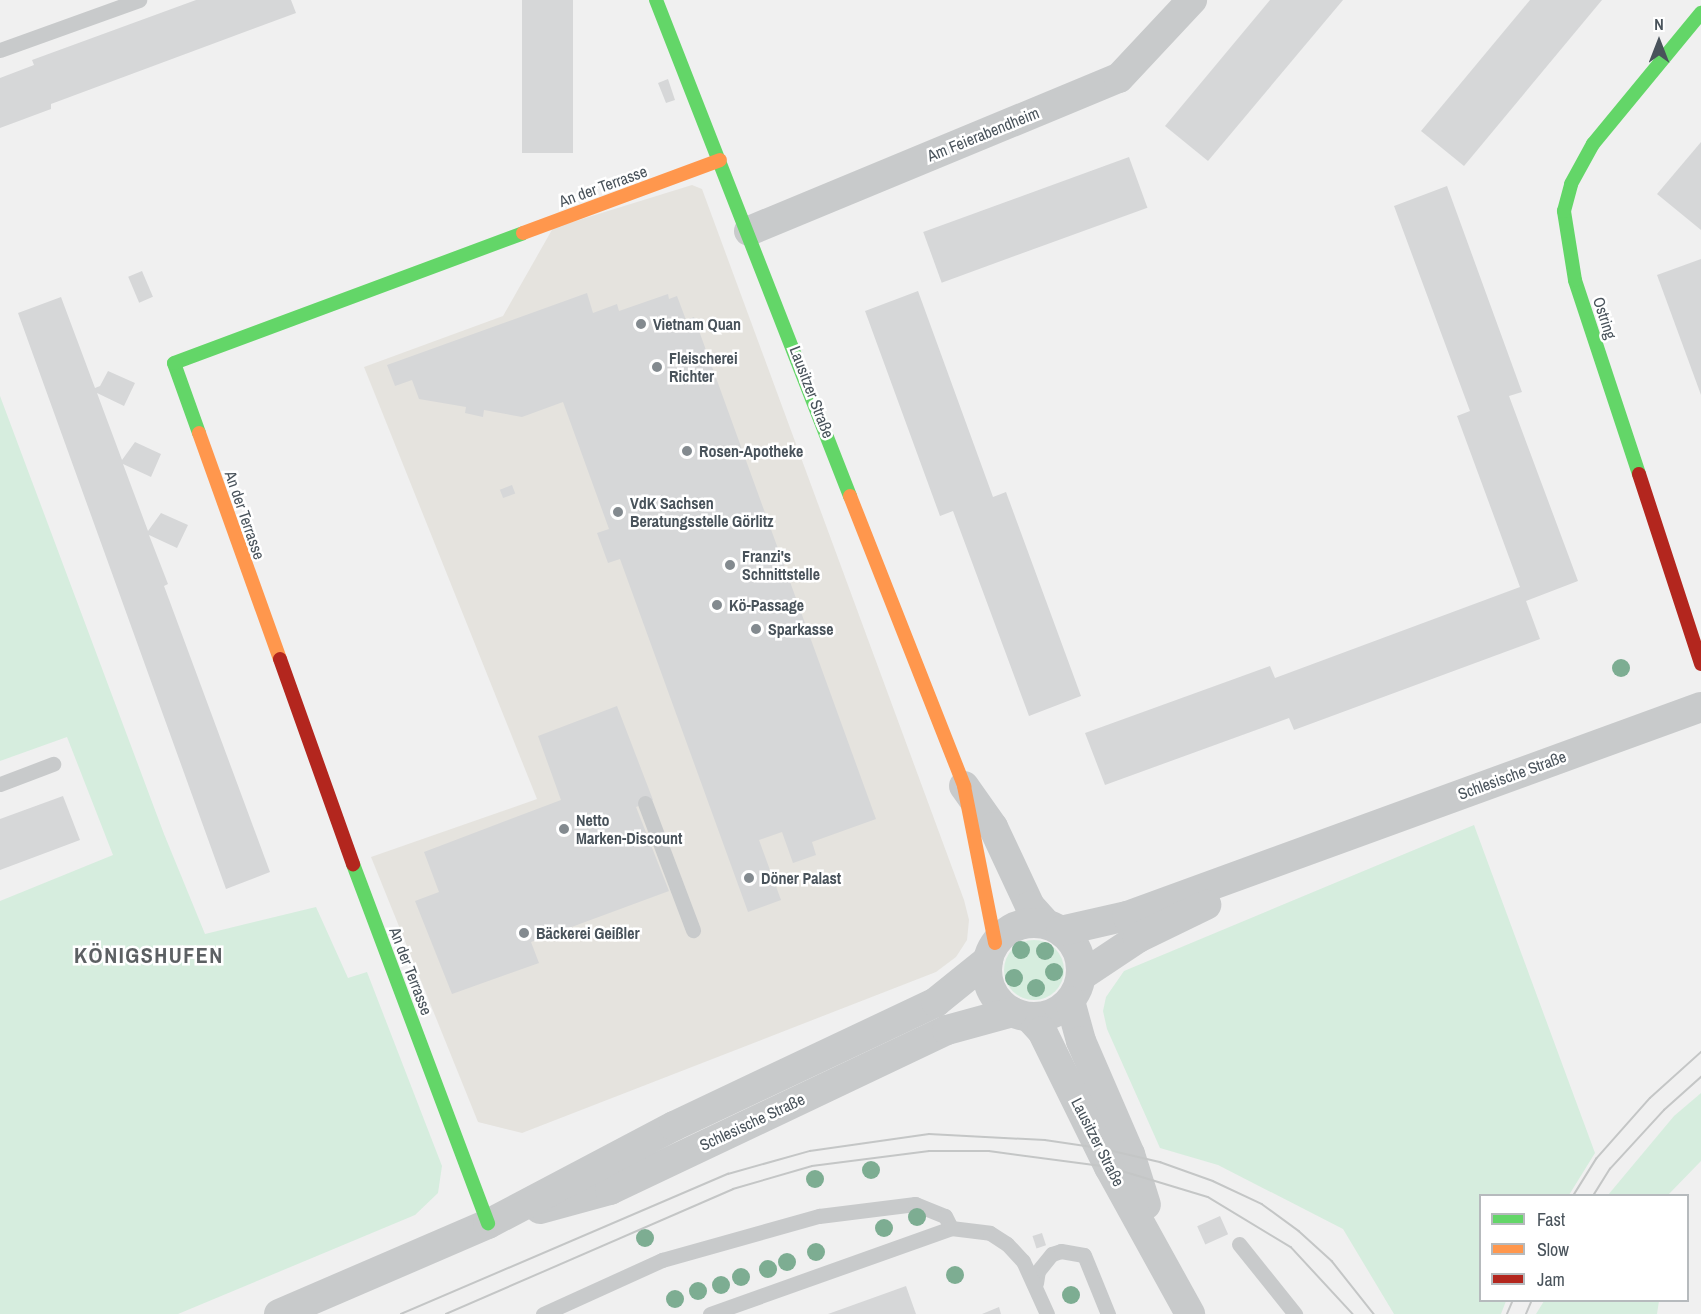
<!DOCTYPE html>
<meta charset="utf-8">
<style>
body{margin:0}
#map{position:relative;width:1701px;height:1314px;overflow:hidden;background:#f0f0f0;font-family:"Archivo Narrow",sans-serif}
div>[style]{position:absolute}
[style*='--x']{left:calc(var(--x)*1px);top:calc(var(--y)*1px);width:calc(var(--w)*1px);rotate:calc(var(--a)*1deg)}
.commercial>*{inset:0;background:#e5e3de}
.green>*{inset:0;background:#d6edde}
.round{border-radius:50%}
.building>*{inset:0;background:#d6d7d8;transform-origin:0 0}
.lane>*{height:15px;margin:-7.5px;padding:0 7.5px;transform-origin:7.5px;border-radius:7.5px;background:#c8cacb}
.street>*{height:30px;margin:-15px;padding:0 15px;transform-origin:15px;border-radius:15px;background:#c8cacb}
.street>.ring{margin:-15px;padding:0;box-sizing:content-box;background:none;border:30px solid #c8cacb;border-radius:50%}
.fast>*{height:14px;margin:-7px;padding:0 7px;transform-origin:7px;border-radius:7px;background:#63d668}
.slow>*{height:14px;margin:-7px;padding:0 7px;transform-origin:7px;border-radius:7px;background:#ff974d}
.jam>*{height:14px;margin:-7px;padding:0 7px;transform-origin:7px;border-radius:7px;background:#b3261e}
.tram>*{height:1.5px;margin:-0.75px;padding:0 0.75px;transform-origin:0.75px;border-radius:0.75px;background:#c4c6c6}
.trees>*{width:18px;height:18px;margin:-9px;border-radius:50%;background:#7dad92}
.dots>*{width:16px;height:16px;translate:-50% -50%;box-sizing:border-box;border:3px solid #fff;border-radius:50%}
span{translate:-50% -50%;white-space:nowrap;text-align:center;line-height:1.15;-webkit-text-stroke:5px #fff;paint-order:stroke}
.street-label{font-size:16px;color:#49535b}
.poi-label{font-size:16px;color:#49535b;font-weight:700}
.left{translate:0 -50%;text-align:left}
.district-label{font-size:22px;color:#5c6063;font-weight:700;letter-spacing:1.5px}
.legend{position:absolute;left:1479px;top:1194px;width:210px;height:108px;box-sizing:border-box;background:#fff;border:2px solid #b6babd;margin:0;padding:8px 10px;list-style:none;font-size:18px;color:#49535b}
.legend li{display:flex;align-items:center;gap:12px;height:30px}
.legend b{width:30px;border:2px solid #b6babd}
.north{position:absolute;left:1629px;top:12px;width:60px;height:60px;-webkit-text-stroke:4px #fff;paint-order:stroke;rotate:0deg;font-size:16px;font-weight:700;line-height:24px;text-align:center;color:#49535b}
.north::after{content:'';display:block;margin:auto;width:21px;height:27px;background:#49535b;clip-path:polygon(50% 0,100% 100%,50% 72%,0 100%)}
</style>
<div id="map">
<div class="commercial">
<div style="clip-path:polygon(692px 185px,702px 189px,964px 900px,969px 920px,967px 940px,956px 957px,936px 972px,522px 1133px,478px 1122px,371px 857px,537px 799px,364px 367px,503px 316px,553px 228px)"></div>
</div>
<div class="green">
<div style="clip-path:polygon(0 396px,164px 834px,205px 934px,316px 907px,348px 978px,367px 972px,442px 1166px,438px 1193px,415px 1215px,178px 1314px,0 1314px,0 901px,113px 855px,67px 737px,0 761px)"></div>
<div style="clip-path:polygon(1474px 825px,1595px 1153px,1569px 1195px,1480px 1196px,1480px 1300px,1506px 1301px,1501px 1314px,1394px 1314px,1343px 1229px,1218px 1165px,1160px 1148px,1107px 1029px,1103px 1011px,1106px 997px,1124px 971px)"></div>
<div class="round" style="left:1004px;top:940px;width:60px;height:60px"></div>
<div style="clip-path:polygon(1701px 1093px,1701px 1161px,1668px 1195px,1608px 1195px,1674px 1116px)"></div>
<div style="clip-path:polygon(1544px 1301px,1544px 1300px,1659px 1301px,1657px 1314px,1536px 1314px)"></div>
</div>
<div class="building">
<div style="clip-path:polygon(196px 0,291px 0,296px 13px,51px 104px,51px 109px,0 128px,0 78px,34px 65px,32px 60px)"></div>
<div style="left:522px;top:0;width:51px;height:153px"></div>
<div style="clip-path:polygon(1270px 0,1343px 0,1208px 161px,1165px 126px)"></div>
<div style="clip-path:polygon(1530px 0,1602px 0,1464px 166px,1421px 131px)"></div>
<div style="clip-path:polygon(668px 79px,675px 100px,666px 103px,658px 83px)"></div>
<div style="clip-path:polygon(1701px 142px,1701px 230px,1657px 194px)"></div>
<div style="left:1129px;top:157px;width:54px;height:219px;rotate:70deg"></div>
<div style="clip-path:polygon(1447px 186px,1522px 392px,1509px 396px,1578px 581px,1526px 601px,1540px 639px,1294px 730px,1289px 718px,1105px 785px,1085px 733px,1270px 666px,1275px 678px,1520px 587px,1457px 416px,1470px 411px,1394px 206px)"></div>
<div style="clip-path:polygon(1701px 259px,1701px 395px,1657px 275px)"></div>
<div style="left:142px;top:271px;width:28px;height:15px;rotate:67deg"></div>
<div style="clip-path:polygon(918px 291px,993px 497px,1006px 492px,1081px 696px,1029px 716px,953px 511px,940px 516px,865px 311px)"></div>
<div style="clip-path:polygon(587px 293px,593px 313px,617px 304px,619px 311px,668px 294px,669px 299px,677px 296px,686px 320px,694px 317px,876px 819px,812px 842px,816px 855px,793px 863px,782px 832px,759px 840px,781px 900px,748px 912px,620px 559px,608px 563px,597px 533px,609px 529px,563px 402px,522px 417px,484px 410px,483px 417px,465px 413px,466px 407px,419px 399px,412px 380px,395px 386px,387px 365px)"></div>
<div style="clip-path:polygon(61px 297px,95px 388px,100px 386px,108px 371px,135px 383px,124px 406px,97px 393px,122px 460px,135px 442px,161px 454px,151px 477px,123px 464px,148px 531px,161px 513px,188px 525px,177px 548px,149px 535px,168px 584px,164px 586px,270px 872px,226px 889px,18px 313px)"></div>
<div style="left:512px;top:485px;width:9px;height:13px;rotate:69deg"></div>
<div style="clip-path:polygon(617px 706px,653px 800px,636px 807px,669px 891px,531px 942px,539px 963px,452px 994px,415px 901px,439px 892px,424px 852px,561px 800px,538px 736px)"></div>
<div style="clip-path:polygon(63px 796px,80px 840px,0 870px,0 819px)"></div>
<div style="left:1220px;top:1216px;width:20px;height:25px;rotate:66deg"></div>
<div style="left:1042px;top:1233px;width:13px;height:10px;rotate:72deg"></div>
<div style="clip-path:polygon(906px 1286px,916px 1314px,828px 1314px)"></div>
<div style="clip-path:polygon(999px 1307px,1001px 1314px,982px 1314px)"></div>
</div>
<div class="lane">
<div style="--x:0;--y:50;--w:148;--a:-19.8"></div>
<div style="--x:0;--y:784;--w:57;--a:-20.7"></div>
<div style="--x:645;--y:803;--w:136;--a:69.3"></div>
<div style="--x:1239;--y:1244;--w:90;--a:51.3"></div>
<div style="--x:1036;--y:1283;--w:12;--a:-81"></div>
<div style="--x:1038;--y:1271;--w:22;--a:-51"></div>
<div style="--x:1052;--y:1254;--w:9;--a:-18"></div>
<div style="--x:1061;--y:1251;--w:23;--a:10"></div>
<div style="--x:1084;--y:1255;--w:64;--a:67.9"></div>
<div style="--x:543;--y:1314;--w:131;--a:-24.4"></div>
<div style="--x:662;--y:1260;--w:163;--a:-15.7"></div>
<div style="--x:819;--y:1216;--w:97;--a:-7.1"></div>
<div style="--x:915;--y:1204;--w:32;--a:22"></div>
<div style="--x:945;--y:1216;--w:13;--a:63"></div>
<div style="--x:710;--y:1314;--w:256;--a:-19.6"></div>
<div style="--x:951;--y:1228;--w:39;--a:7"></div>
<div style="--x:990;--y:1233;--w:20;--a:33"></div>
<div style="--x:1007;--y:1244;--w:23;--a:47"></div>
<div style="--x:1023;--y:1261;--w:58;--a:65.6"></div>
</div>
<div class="street">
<div style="--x:749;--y:231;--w:400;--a:-22.5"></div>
<div style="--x:1119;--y:78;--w:107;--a:-46.9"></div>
<div style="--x:964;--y:786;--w:50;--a:54.7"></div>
<div style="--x:993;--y:827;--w:87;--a:64.9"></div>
<div style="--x:1030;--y:906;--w:24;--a:48"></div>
<div class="ring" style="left:987px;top:923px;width:64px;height:64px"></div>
<div style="--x:1061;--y:931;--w:68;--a:-12.8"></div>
<div style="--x:1127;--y:916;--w:611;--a:-20.01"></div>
<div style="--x:1081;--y:976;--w:69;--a:-33.7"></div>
<div style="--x:1138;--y:938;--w:76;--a:-25.9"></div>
<div style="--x:1070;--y:1001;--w:41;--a:74.6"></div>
<div style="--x:1081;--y:1041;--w:123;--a:66.6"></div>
<div style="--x:1130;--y:1154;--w:53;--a:72.6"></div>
<div style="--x:1029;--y:1017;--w:19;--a:47"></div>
<div style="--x:1042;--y:1031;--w:152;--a:63.8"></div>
<div style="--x:1109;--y:1167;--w:168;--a:61.1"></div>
<div style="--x:540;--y:1209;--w:73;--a:-15.2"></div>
<div style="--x:610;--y:1190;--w:373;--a:-25.4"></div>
<div style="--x:947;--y:1030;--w:68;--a:-15.3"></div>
<div style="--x:279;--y:1314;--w:228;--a:-23.3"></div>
<div style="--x:488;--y:1224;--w:210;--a:-27.8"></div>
<div style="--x:674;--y:1126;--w:290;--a:-25.3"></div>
<div style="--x:936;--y:1002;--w:67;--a:-38.9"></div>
</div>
<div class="fast">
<div style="--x:656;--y:0;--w:533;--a:68.64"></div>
<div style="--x:199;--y:433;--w:74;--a:-109.7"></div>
<div style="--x:174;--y:363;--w:372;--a:-20.4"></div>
<div style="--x:1639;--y:474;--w:204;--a:-108.3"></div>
<div style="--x:1575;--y:280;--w:70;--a:-99.1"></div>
<div style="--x:1564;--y:211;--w:28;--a:-75"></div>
<div style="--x:1571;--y:184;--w:46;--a:-61.2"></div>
<div style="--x:1593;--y:144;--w:170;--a:-50.5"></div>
<div style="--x:353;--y:864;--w:384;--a:69.4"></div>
</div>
<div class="slow">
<div style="--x:523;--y:233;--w:210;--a:-20.3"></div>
<div style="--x:199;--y:433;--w:240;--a:70.3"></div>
<div style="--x:850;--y:496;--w:312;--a:68.5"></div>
<div style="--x:964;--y:786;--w:160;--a:78.8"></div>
</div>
<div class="jam">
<div style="--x:1639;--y:474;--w:200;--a:71.9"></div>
<div style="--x:280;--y:659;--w:218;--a:70.4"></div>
</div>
<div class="tram">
<div style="--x:1573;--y:1196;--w:44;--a:-58.1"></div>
<div style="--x:1596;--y:1159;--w:81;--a:-48.5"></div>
<div style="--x:1650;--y:1098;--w:69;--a:-42"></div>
<div style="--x:1593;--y:1196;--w:32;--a:-58"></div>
<div style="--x:1610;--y:1169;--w:80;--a:-47.5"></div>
<div style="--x:1664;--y:1110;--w:50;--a:-41.7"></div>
<div style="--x:401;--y:1314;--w:356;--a:-23.2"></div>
<div style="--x:728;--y:1174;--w:85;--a:-15.7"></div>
<div style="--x:810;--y:1151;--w:120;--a:-8.1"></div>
<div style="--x:929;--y:1134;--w:116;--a:3"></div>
<div style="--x:1045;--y:1140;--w:56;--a:8.3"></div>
<div style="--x:1100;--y:1148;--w:62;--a:13.1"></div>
<div style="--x:1160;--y:1162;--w:56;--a:19.7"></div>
<div style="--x:1213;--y:1181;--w:54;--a:25.1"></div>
<div style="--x:1262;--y:1204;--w:46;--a:36.1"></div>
<div style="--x:1299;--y:1231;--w:45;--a:42.3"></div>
<div style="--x:1332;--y:1261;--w:68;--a:51.6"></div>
<div style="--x:446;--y:1314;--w:313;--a:-23.5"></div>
<div style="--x:733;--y:1189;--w:82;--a:-16.2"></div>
<div style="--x:812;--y:1166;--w:118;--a:-7.3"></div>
<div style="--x:929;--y:1151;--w:60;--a:0"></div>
<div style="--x:989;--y:1151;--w:121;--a:7.6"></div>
<div style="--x:1109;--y:1167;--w:103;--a:16.9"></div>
<div style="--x:1208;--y:1197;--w:97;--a:31.1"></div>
<div style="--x:1291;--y:1247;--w:91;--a:47.2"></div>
<div style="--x:1507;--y:1314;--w:15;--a:-67"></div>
<div style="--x:1526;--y:1314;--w:15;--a:-67"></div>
</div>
<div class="trees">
<div style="left:1621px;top:668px"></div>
<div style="left:1021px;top:950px"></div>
<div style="left:1045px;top:951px"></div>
<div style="left:1054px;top:972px"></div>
<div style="left:1014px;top:978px"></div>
<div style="left:1036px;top:988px"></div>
<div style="left:871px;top:1170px"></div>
<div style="left:815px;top:1179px"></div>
<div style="left:917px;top:1217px"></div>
<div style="left:884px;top:1228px"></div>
<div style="left:645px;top:1238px"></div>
<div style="left:816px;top:1252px"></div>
<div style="left:787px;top:1262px"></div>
<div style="left:768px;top:1269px"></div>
<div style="left:955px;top:1275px"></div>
<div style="left:741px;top:1277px"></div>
<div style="left:721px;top:1285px"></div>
<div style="left:698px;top:1291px"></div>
<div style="left:1071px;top:1295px"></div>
<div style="left:675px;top:1299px"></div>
</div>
<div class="dots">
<div style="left:641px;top:324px;background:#838a8f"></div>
<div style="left:657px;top:367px;background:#838a8f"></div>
<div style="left:687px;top:451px;background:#838a8f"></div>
<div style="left:618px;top:512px;background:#838a8f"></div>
<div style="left:730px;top:565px;background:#838a8f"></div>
<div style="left:717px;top:605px;background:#838a8f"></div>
<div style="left:756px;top:629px;background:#838a8f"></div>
<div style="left:564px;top:829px;background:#838a8f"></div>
<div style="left:749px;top:878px;background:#838a8f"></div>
<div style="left:524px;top:933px;background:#838a8f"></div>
</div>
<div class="street-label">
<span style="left:983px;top:134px;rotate:-22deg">Am Feierabendheim</span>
<span style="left:603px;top:186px;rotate:-20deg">An der Terrasse</span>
<span style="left:1605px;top:318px;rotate:72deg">Ostring</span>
<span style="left:812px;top:392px;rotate:69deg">Lausitzer Straße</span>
<span style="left:245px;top:515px;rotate:71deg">An der Terrasse</span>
<span style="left:1512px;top:775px;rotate:-20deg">Schlesische Straße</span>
<span style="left:411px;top:971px;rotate:69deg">An der Terrasse</span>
<span style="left:752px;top:1122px;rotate:-25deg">Schlesische Straße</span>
<span style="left:1098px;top:1142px;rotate:63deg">Lausitzer Straße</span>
</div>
<div class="poi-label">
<span class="left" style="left:653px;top:324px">Vietnam Quan</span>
<span class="left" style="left:669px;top:367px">Fleischerei<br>Richter</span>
<span class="left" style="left:699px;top:451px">Rosen-Apotheke</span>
<span class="left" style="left:630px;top:512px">VdK Sachsen<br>Beratungsstelle Görlitz</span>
<span class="left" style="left:742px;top:565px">Franzi's<br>Schnittstelle</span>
<span class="left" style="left:729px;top:605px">Kö-Passage</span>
<span class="left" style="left:768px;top:629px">Sparkasse</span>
<span class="left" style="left:576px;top:829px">Netto<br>Marken-Discount</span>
<span class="left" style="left:761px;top:878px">Döner Palast</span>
<span class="left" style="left:536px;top:933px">Bäckerei Geißler</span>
</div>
<div class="district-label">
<span style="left:149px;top:956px">KÖNIGSHUFEN</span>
</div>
<ul class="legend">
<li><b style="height:8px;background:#63d668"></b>Fast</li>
<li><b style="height:8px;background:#ff974d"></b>Slow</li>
<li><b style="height:8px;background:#b3261e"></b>Jam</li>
</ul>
<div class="north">N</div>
</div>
